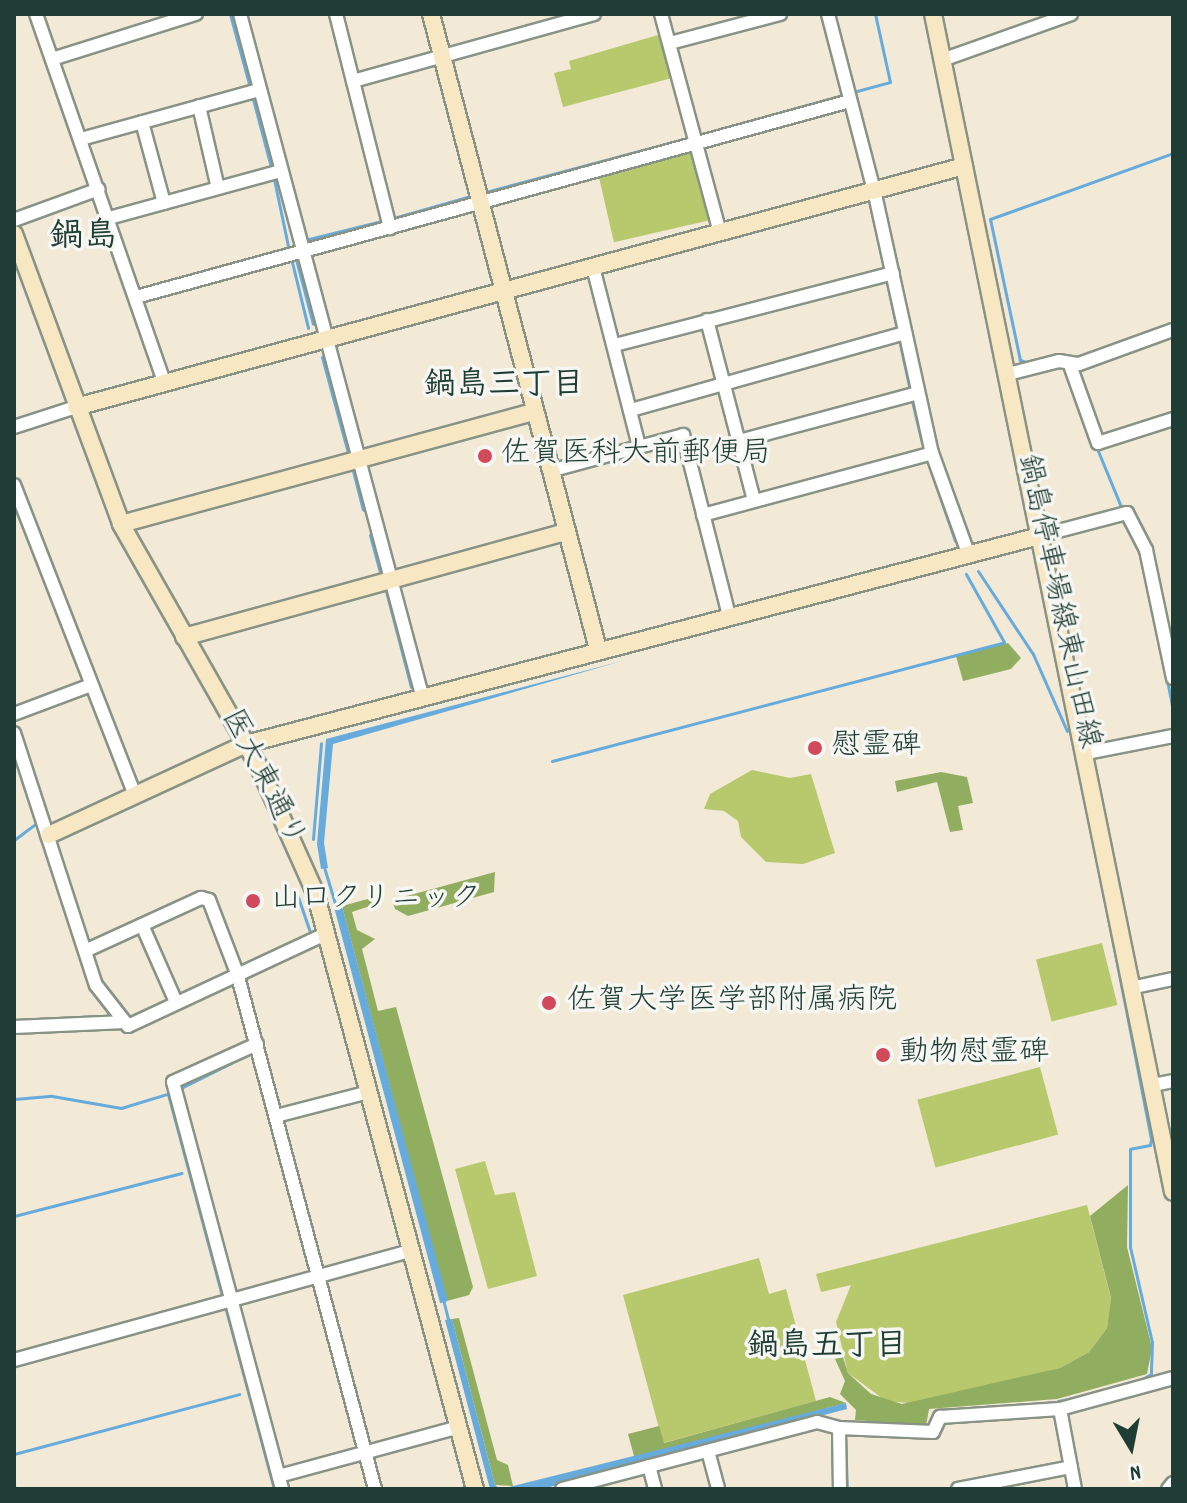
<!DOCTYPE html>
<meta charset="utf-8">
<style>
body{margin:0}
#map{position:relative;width:1187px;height:1503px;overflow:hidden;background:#f2e9d7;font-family:Dekko,"Klee One",sans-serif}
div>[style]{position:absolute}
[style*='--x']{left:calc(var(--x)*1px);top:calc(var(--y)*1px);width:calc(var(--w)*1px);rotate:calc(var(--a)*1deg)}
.green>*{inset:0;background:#b7c96c;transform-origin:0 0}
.forest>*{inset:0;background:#91ad60}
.water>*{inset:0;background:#66abdb;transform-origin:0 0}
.stream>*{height:3px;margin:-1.5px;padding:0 1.5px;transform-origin:1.5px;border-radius:1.5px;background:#66abdb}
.roads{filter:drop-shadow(2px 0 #889386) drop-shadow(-2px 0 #889386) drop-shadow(0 2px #889386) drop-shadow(0 -2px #889386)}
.street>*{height:12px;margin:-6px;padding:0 6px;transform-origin:6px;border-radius:6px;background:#fff}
.secondary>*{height:16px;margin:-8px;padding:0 8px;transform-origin:8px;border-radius:8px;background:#f7e8c3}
.dots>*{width:22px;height:22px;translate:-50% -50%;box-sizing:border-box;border:4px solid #f6f6f2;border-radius:50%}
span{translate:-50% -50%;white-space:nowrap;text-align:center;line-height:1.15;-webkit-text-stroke:7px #f6f6f2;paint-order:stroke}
.poi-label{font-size:30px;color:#1f3d34}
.left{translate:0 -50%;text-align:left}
.street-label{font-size:30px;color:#1f3d34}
.neighbourhood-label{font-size:32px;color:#1f3d34;font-weight:700}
.quarter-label{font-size:34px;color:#1f3d34;font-weight:700}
.frame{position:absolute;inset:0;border:16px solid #1f3d34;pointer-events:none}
.north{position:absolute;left:1091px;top:1407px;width:80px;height:80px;-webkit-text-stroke:6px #f6f6f2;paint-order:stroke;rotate:170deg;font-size:22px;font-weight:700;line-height:32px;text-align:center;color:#1f3d34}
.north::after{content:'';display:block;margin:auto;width:28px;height:36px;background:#1f3d34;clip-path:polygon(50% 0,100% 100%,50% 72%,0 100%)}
</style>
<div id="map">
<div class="green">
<div style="clip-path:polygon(665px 33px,672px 78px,563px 107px,554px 73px,571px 69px,569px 61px)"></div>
<div style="left:693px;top:149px;width:73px;height:98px;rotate:77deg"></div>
<div style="clip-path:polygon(752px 770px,790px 778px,811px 774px,835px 853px,803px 864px,766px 862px,741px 837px,738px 821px,724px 811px,704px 809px,710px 794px)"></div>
<div style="left:1102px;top:943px;width:64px;height:68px;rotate:76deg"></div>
<div style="left:1040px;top:1067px;width:70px;height:127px;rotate:75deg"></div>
<div style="clip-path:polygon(485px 1161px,495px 1195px,515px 1192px,537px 1276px,488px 1289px,455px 1169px)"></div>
<div style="clip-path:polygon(1087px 1205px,1111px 1299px,1107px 1328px,1089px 1352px,1060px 1368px,920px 1404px,886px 1401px,848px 1373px,836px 1322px,851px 1285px,821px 1292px,816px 1274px)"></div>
<div style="clip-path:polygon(759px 1258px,769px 1294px,786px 1289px,816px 1401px,663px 1443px,623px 1295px)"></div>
</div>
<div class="forest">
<div style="clip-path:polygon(1008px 643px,1021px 658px,1011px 669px,963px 681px,956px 656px)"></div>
<div style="clip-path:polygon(941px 772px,967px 777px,973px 803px,958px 806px,963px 830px,950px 832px,937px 782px,897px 792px,895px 781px)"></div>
<div style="clip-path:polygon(495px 872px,494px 892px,408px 916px,395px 909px,392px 900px)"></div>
<div style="clip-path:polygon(375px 897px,376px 904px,352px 912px,357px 930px,375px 939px,362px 949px,378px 1011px,396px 1007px,473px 1287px,469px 1295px,447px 1301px,342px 906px)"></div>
<div style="clip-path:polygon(1128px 1185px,1127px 1247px,1152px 1348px,1147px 1374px,1057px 1399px,929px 1409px,926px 1426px,855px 1420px,856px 1410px,840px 1394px,845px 1381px,835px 1359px,843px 1357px,848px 1373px,871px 1394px,902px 1404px,1060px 1368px,1089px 1352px,1107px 1328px,1111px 1298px,1090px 1216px)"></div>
<div style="clip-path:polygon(459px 1318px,497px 1460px,508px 1465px,513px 1486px,495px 1485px,452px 1319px)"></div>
<div style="clip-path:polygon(830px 1397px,846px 1403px,647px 1456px,634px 1456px,628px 1434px,659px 1426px,664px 1443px)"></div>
</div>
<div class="water">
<div style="clip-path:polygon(622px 661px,333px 744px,324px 843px,328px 868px,321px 869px,317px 844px,326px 739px)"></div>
<div style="left:342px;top:906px;width:409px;height:8px;rotate:75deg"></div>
<div style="clip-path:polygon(452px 1319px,495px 1485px,500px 1489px,490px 1489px,445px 1320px)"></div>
<div style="clip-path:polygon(846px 1403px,847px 1409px,542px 1489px,501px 1489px)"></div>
</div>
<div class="stream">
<div style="--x:230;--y:14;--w:73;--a:74.8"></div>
<div style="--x:853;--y:92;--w:38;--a:-15"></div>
<div style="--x:890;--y:82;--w:70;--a:-102.4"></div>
<div style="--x:253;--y:99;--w:70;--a:75.2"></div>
<div style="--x:845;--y:107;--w:84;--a:74.8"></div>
<div style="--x:699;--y:135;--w:153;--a:-15.6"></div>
<div style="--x:274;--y:179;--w:74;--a:78.2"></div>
<div style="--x:482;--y:193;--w:216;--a:-15"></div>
<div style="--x:869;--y:200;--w:69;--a:77.4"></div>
<div style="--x:390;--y:219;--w:84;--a:-15.9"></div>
<div style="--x:305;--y:240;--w:79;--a:-13.9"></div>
<div style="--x:291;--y:258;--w:72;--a:76.3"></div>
<div style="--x:296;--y:259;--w:67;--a:75.3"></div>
<div style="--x:887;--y:283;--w:43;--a:77.9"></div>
<div style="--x:900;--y:344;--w:43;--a:77.9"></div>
<div style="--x:322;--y:357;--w:99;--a:74.8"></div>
<div style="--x:1039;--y:360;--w:21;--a:-14"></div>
<div style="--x:1028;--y:363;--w:9;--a:-159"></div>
<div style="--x:1020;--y:360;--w:144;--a:-102"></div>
<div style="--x:990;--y:219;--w:195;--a:-19.8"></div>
<div style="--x:1063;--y:366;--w:155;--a:67.6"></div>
<div style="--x:912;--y:401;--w:43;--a:76.6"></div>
<div style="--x:928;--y:462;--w:83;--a:71.1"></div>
<div style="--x:353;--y:471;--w:40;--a:75.6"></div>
<div style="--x:370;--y:535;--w:38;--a:75"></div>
<div style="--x:978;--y:571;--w:100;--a:56.5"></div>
<div style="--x:1033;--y:654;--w:84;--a:66.2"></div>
<div style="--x:386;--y:591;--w:99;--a:75.4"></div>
<div style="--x:1160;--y:644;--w:68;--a:79"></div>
<div style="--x:552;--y:761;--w:467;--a:-14.7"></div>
<div style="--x:1004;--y:642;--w:78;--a:-119.2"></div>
<div style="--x:1091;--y:830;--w:315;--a:79"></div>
<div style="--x:1151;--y:1139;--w:6;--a:99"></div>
<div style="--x:1150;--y:1145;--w:20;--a:169"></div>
<div style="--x:1130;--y:1149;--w:98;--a:90"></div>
<div style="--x:1130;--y:1247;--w:98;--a:77"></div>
<div style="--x:1152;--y:1342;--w:32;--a:92"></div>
<div style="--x:1151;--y:1374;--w:18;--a:151"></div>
<div style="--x:313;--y:839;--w:96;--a:-85.2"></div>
<div style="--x:14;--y:840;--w:31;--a:-37"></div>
<div style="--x:324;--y:867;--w:45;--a:73.2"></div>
<div style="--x:298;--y:897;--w:40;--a:71.1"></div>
<div style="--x:241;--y:981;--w:81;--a:-27.8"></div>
<div style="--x:234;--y:984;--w:63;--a:76.2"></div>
<div style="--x:177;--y:1090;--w:83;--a:-26.6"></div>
<div style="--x:168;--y:1094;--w:212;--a:75"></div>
<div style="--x:14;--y:1099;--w:38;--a:-5"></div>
<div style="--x:52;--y:1096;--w:70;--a:9.9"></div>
<div style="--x:121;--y:1108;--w:51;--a:-17"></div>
<div style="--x:14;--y:1216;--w:173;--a:-14.4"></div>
<div style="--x:443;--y:1299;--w:25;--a:76"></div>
<div style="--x:225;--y:1306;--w:189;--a:75"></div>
<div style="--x:1058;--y:1401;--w:32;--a:-11"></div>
<div style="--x:845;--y:1437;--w:52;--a:87.8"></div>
<div style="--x:14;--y:1454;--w:233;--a:-14.9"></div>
<div style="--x:1066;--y:1476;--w:13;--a:77"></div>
<div style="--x:14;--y:1485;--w:4;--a:76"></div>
</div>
<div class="roads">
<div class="street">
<div style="--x:36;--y:14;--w:389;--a:70.8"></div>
<div style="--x:240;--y:14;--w:709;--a:75.04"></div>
<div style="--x:336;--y:14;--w:221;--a:75.8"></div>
<div style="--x:661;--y:14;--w:226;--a:74.9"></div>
<div style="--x:828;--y:14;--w:182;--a:75.4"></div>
<div style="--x:874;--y:190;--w:269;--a:77.6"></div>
<div style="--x:932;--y:453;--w:106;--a:70.2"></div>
<div style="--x:670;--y:43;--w:114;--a:-14.8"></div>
<div style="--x:52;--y:59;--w:151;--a:-17.4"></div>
<div style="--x:942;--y:60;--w:137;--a:-19.6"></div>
<div style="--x:353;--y:81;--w:250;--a:-15.5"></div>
<div style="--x:199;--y:106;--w:84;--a:77"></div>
<div style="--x:142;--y:122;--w:84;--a:74.8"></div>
<div style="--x:81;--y:139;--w:185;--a:-15.4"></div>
<div style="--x:109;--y:218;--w:178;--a:-15.3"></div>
<div style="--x:14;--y:220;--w:90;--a:-20"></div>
<div style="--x:593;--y:267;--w:185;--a:75.6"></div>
<div style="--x:136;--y:297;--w:740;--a:-15.35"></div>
<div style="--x:707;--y:320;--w:186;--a:75.4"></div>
<div style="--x:615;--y:345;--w:287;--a:-14.5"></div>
<div style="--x:1070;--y:365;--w:83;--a:70.3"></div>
<div style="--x:1098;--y:443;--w:79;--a:-17.7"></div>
<div style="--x:1008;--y:374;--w:53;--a:-14.3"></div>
<div style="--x:1059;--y:361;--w:20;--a:9"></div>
<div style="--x:1079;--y:364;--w:100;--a:-19.9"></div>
<div style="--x:631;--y:410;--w:285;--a:-15.7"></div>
<div style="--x:14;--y:427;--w:65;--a:-17.9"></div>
<div style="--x:739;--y:441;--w:185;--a:-15"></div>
<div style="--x:550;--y:471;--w:138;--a:-15.1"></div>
<div style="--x:683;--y:435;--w:187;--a:75.7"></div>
<div style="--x:14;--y:485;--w:333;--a:68.7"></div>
<div style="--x:703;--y:515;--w:237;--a:-15.1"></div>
<div style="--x:1043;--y:535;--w:87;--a:-14.7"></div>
<div style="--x:1127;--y:513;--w:42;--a:62.8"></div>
<div style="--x:1146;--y:550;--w:131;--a:78.1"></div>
<div style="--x:14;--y:714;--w:82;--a:-20.6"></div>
<div style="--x:14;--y:733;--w:265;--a:72"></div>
<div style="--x:96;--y:985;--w:52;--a:52"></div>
<div style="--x:128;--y:1026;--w:220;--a:-25"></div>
<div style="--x:1087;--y:753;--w:88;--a:-11.2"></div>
<div style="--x:142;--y:925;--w:84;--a:66.2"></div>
<div style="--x:85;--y:951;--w:128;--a:-24.6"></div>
<div style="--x:201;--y:898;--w:8;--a:14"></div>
<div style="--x:209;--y:900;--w:78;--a:69"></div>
<div style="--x:237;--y:973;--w:534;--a:75.03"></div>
<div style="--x:1135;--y:987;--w:39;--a:-12"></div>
<div style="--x:14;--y:1027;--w:111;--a:-2.6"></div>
<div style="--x:257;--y:1044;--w:92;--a:155.7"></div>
<div style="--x:173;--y:1082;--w:421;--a:75"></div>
<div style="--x:1153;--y:1085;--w:20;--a:-11"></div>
<div style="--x:276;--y:1116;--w:96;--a:-14.5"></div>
<div style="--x:14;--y:1360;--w:412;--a:-15.4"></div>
<div style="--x:1060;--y:1409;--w:81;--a:79.4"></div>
<div style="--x:839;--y:1428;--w:61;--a:89.1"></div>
<div style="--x:708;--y:1451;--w:39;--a:75"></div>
<div style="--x:649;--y:1466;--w:24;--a:75"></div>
<div style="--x:279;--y:1476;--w:187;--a:-15.2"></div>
<div style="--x:562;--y:1489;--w:264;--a:-14.7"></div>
<div style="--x:817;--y:1422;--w:23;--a:15"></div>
<div style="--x:839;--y:1428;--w:94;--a:2.4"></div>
<div style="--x:933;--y:1432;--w:17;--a:-65"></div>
<div style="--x:940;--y:1417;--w:120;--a:-3.8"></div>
<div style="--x:1060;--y:1409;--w:117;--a:-15.3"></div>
<div style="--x:958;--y:1489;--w:115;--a:-11"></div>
<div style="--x:1168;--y:1489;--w:8;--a:-50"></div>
</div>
<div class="secondary">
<div style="--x:431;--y:14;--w:657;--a:75.27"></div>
<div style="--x:933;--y:14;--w:1202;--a:78.48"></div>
<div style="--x:14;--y:234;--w:309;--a:69.7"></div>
<div style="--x:121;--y:524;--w:279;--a:60.4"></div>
<div style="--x:259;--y:767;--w:137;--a:65.9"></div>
<div style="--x:315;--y:892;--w:618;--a:75"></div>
<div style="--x:76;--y:407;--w:920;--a:-15.18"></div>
<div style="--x:121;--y:524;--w:428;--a:-15.2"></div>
<div style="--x:184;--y:637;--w:396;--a:-15.4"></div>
<div style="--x:49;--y:835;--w:217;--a:-24.8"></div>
<div style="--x:246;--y:744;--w:824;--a:-14.69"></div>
</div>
</div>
<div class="dots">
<div style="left:485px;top:456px;background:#d1495b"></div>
<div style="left:815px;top:748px;background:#d1495b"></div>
<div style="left:253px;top:901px;background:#d1495b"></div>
<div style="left:549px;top:1003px;background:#d1495b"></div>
<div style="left:883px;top:1055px;background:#d1495b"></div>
</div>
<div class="poi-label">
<span class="left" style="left:501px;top:456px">佐賀医科大前郵便局</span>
<span class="left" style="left:831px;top:748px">慰霊碑</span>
<span class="left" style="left:271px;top:901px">山口クリニック</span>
<span class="left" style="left:567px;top:1003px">佐賀大学医学部附属病院</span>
<span class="left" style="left:899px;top:1055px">動物慰霊碑</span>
</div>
<div class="street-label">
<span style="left:1056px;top:602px;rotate:78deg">鍋島停車場線東山田線</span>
<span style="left:261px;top:779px;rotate:63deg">医大東通り</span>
</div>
<div class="neighbourhood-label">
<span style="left:504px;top:387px">鍋島三丁目</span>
<span style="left:827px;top:1348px">鍋島五丁目</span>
</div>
<div class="quarter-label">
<span style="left:84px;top:239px">鍋島</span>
</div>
<div class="frame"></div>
<div class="north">N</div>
</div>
